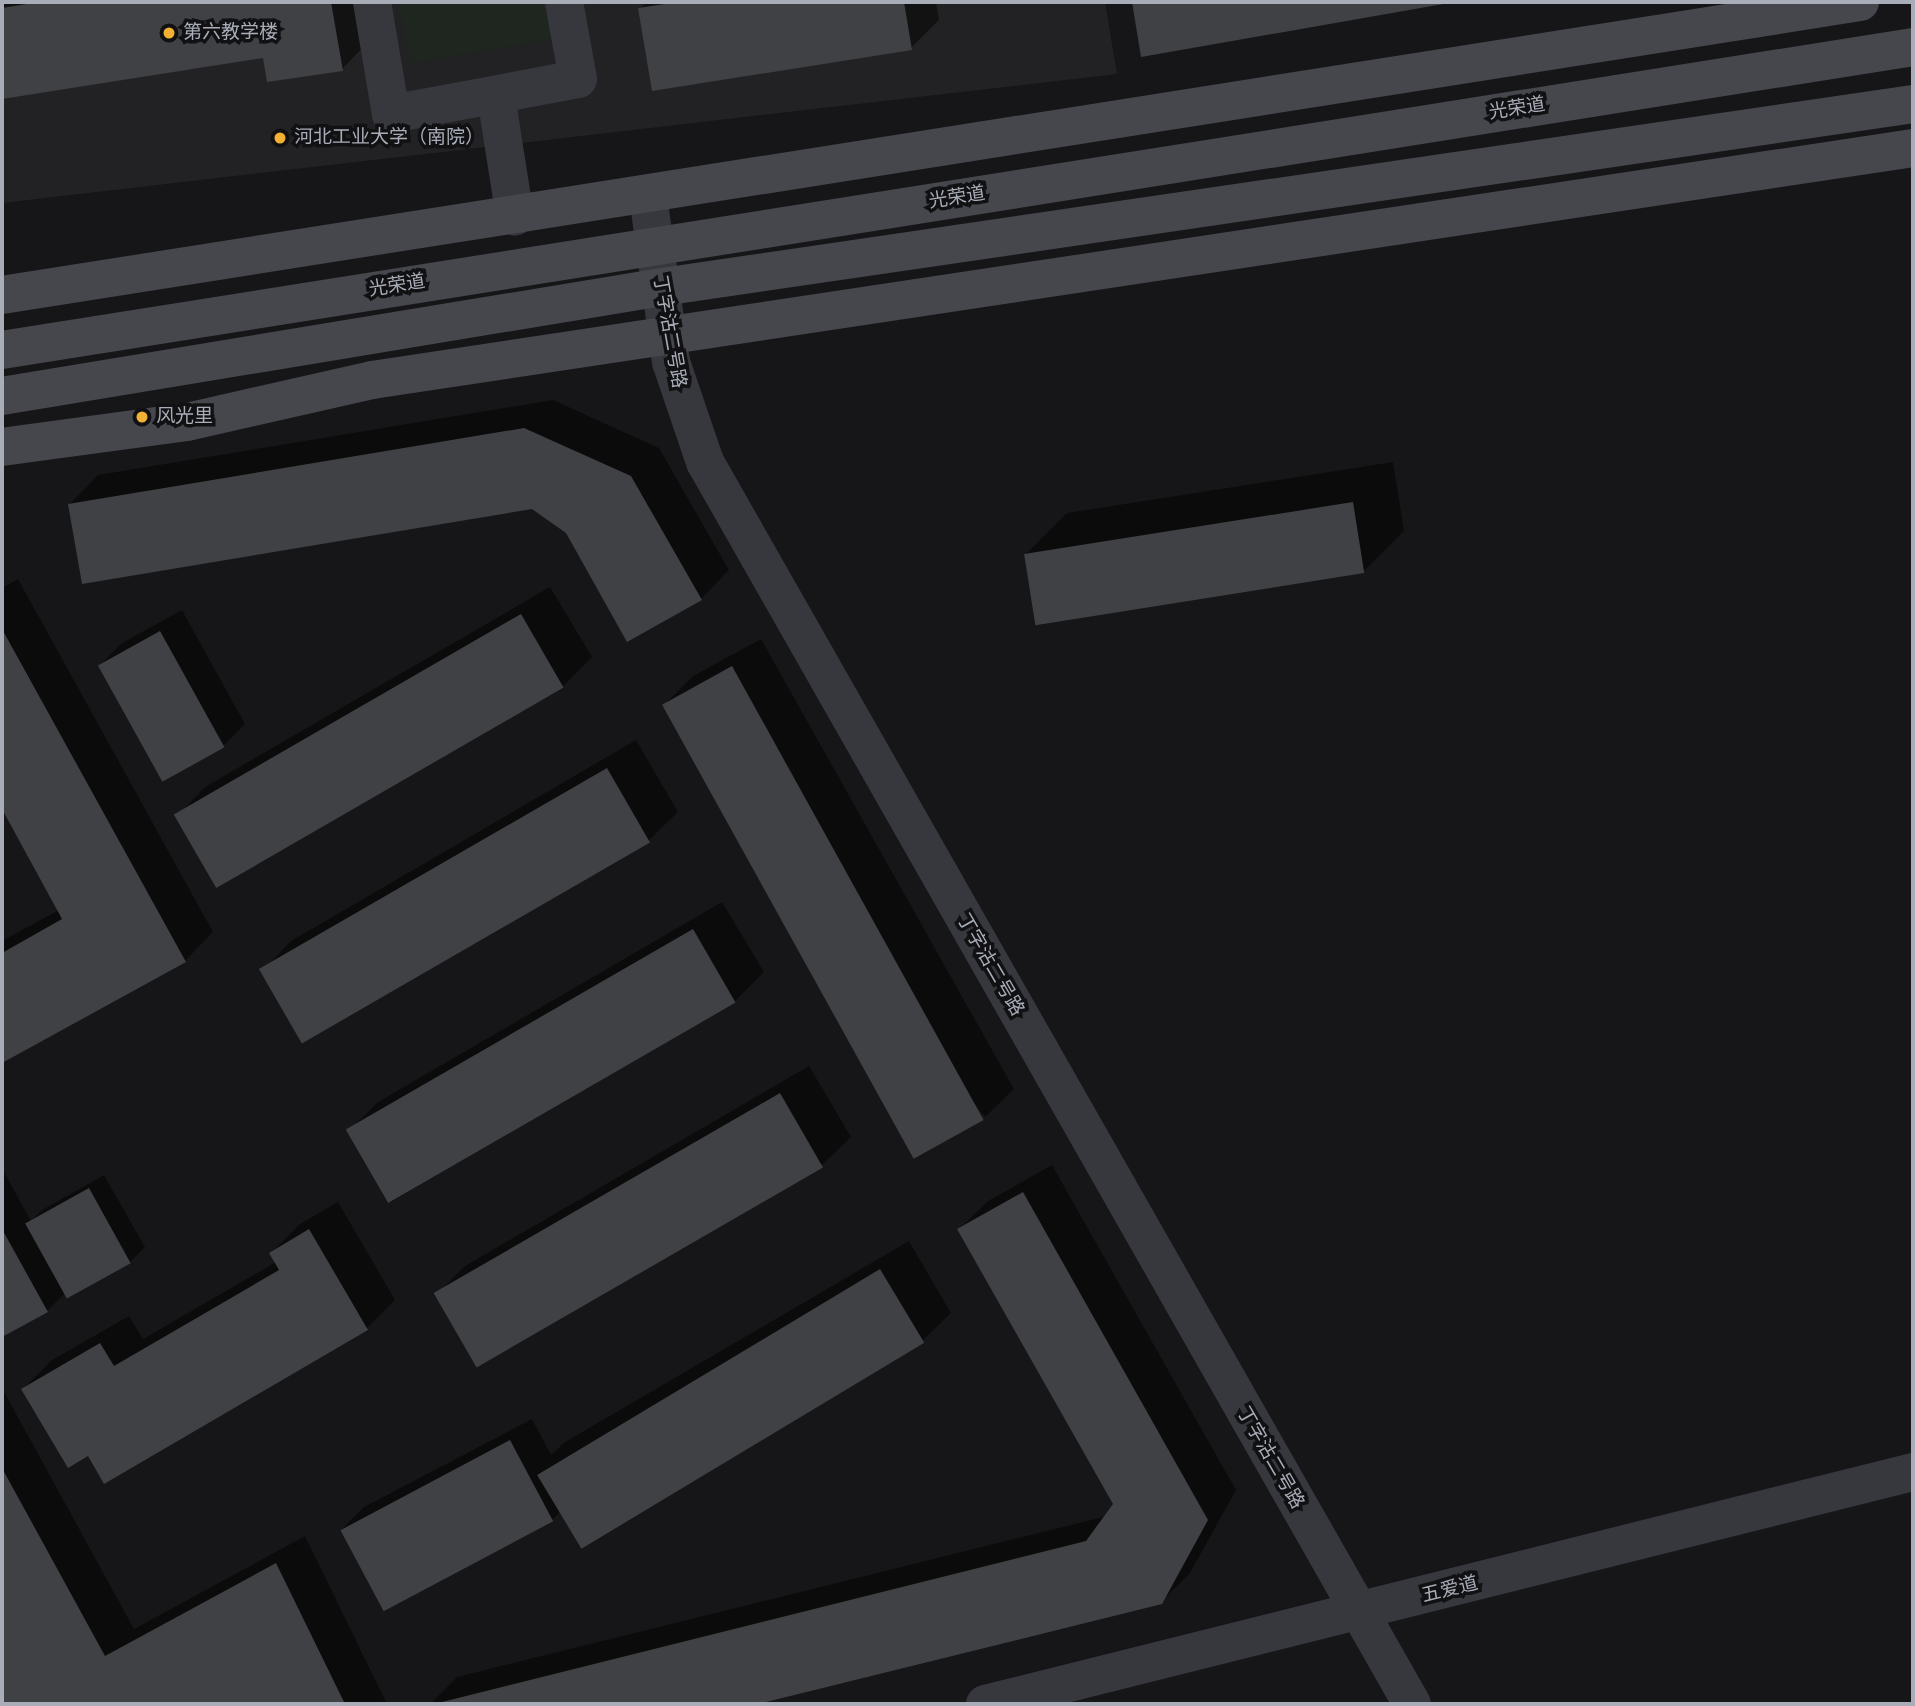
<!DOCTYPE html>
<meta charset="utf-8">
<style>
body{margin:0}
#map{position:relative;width:1915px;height:1706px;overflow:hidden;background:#161618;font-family:"Sofia Sans Condensed","Noto Sans SC",sans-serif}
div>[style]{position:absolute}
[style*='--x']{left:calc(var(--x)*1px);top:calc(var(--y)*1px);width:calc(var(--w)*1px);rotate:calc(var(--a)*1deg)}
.built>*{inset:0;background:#222225}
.green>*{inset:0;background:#1e261f}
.shadow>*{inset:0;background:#0007}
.building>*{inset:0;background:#404145;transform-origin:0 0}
.minor>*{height:38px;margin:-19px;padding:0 19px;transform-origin:19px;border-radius:19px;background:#37383d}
.tertiary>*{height:38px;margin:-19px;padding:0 19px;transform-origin:19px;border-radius:19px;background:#37383d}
.secondary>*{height:38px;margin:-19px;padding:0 19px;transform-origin:19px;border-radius:19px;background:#45474d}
.dots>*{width:19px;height:19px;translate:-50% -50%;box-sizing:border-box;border:4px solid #111113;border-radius:50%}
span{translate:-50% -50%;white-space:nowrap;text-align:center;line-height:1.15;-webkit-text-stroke:7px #111113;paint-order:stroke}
.poi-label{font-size:19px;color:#a8adb8}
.left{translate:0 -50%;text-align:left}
.street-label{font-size:19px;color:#a8adb8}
.frame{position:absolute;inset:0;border:4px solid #a8adb8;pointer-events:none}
</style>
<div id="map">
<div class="built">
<div style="clip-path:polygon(2px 2px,1105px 2px,1117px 74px,2px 203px)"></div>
</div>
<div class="green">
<div style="clip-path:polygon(399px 2px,549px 2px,556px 38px,410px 63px)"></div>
</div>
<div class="shadow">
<div style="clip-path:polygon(2px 2px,364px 2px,370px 40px,342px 69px,265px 56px,2px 98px)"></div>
<div style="clip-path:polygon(647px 2px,936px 2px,939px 20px,911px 48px,640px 9px)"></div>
<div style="clip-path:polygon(1133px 2px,1446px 2px,1143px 55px)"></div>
<div style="clip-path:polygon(553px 400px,659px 448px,729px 570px,701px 599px,567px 532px,533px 507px,70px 504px,98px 475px)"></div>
<div style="clip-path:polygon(1393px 462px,1404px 531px,1363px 572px,1026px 554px,1067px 513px)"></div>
<div style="clip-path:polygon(18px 579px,213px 932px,185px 961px,2px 1061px,2px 941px,59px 910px,2px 806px,2px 588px)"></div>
<div style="clip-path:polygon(550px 587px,592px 657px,563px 686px,177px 816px,205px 787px)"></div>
<div style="clip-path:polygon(182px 610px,245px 724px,223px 746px,100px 665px,122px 643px)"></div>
<div style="clip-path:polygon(761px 639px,1014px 1089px,985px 1117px,664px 705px,693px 676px)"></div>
<div style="clip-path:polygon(636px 740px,678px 812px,649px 840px,263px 970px,291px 941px)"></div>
<div style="clip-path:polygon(722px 902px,764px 972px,735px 1001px,391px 1202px,349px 1131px,378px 1102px)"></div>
<div style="clip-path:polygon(809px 1066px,851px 1137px,822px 1165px,436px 1295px,465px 1266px)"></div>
<div style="clip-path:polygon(1052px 1165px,1236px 1490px,1190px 1573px,1161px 1602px,751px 1704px,430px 1704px,457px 1677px,1107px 1516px,1115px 1505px,959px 1229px,988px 1201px)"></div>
<div style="clip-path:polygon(3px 1170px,31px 1221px,42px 1210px,104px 1175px,145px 1247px,130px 1262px,68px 1296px,66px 1292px,47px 1311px,2px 1335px)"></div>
<div style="clip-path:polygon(338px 1202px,395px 1300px,367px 1328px,89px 1454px,23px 1389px,52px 1360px,129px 1316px,143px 1339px,276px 1262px,271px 1253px,300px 1224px)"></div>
<div style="clip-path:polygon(909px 1241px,951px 1313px,922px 1341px,560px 1512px,552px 1520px,342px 1529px,364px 1507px,532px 1419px,551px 1455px,565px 1442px)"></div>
<div style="clip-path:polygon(2px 1388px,134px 1629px,305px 1536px,387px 1704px,2px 1704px)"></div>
</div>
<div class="building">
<div style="clip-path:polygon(39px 2px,331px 2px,343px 71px,267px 82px,263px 58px,2px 99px,2px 8px)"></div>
<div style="clip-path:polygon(678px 2px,904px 2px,912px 50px,652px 91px,638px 8px)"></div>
<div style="clip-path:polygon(1132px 2px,1449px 2px,1449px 3px,1141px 57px)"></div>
<div style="clip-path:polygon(524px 428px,631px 476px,702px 600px,627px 642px,566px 533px,532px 509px,82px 584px,68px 504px)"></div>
<div style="left:1353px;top:502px;width:72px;height:333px;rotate:81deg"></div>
<div style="left:521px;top:614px;width:85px;height:401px;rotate:60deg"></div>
<div style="clip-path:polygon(2px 629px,186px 962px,2px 1063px,2px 953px,62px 919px,2px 809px)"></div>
<div style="left:160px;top:631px;width:133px;height:71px;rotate:61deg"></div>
<div style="left:732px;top:666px;width:519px;height:80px;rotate:61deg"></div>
<div style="left:607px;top:768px;width:86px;height:402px;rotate:60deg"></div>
<div style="left:693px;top:929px;width:85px;height:401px;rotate:60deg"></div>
<div style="left:780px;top:1093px;width:86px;height:400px;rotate:60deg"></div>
<div style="left:89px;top:1188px;width:86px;height:73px;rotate:61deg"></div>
<div style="clip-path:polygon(1023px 1192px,1208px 1520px,1162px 1604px,758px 1704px,434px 1704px,1086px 1541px,1113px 1504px,957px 1229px)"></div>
<div style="clip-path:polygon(2px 1229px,48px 1312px,2px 1337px)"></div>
<div style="clip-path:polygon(309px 1229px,368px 1330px,104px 1484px,88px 1456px,68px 1468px,21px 1389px,100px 1343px,114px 1366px,279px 1270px,269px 1253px)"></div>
<div style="left:880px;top:1269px;width:86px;height:400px;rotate:59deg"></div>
<div style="left:510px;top:1440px;width:92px;height:192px;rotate:62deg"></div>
<div style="clip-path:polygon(2px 1468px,105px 1656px,276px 1563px,345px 1704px,2px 1704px)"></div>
</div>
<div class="minor">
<div style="--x:372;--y:2;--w:114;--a:80.4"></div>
<div style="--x:391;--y:114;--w:190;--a:-10.6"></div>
<div style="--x:578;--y:79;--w:78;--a:-100.3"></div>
<div style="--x:496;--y:96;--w:122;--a:81.1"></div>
</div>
<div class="tertiary">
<div style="--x:648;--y:196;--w:168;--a:82.1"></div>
<div style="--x:671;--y:362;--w:106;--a:71.2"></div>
<div style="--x:705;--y:462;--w:1429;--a:60.35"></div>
<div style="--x:985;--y:1704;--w:957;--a:-14.04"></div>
</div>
<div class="secondary">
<div style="--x:2;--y:295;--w:1881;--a:-8.96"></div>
<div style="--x:2;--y:350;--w:1935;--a:-9.01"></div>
<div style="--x:2;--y:396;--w:669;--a:-9.38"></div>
<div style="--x:662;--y:287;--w:1264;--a:-8.32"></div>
<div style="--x:2;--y:447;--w:187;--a:-7.7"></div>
<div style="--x:187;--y:422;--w:190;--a:-12.8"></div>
<div style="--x:372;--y:380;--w:1558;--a:-8.56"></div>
</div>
<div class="dots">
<div style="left:169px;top:33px;background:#f2b134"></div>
<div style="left:280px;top:138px;background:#f2b134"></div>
<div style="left:142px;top:417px;background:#f2b134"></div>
</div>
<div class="poi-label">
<span class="left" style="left:183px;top:33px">第六教学楼</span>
<span class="left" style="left:294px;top:138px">河北工业大学（南院）</span>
<span class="left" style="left:156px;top:417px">风光里</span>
</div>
<div class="street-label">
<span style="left:1517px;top:109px;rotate:-9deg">光荣道</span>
<span style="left:957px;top:198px;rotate:-9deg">光荣道</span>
<span style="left:397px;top:286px;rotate:-9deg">光荣道</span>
<span style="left:669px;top:332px;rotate:80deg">丁字沽二号路</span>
<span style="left:990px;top:965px;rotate:60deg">丁字沽二号路</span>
<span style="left:1270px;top:1458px;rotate:60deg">丁字沽二号路</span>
<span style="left:1450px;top:1590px;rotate:-14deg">五爱道</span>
</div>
<div class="frame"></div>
</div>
